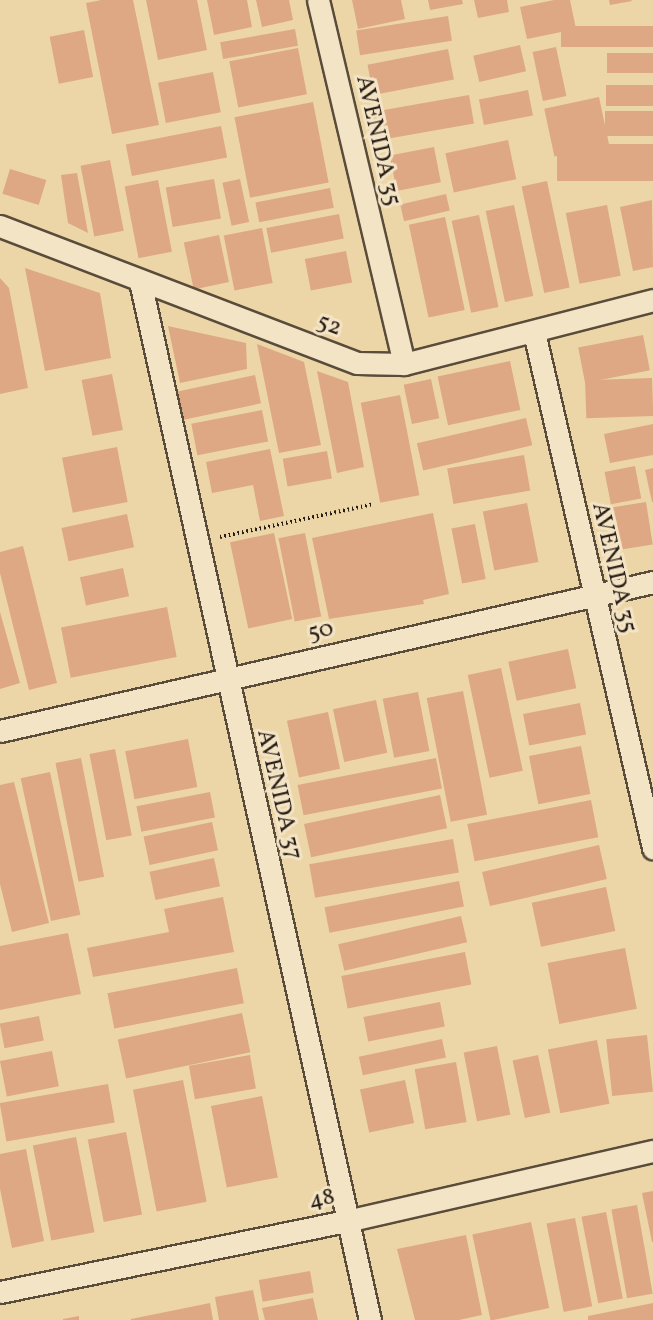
<!DOCTYPE html>
<style>
body{margin:0}
#map{position:relative;width:653px;height:1320px;overflow:hidden;background:#ecd6a7;font-family:Vollkorn,serif}
div>[style]{position:absolute}
[style*='--x']{left:calc(var(--x)*1px);top:calc(var(--y)*1px);width:calc(var(--w)*1px);rotate:calc(var(--a)*1deg)}
.building>*{inset:0;background:#dea884;transform-origin:0 0}
.path>*{height:4px;margin-top:-2px;transform-origin:0;background:repeating-linear-gradient(90deg,#291e15 0 1.5px,transparent 0 4.5px)}
.roads{filter:drop-shadow(2px 0 #5a4c3a) drop-shadow(-2px 0 #5a4c3a) drop-shadow(0 2px #5a4c3a) drop-shadow(0 -2px #5a4c3a)}
.street>*{height:21px;margin:-10.5px;padding:0 10.5px;transform-origin:10.5px;border-radius:10.5px;background:#f3e4c6}
span{translate:-50% -50%;white-space:nowrap;text-align:center;line-height:1.15;-webkit-text-stroke:6px #f3e4c6;paint-order:stroke}
.street-label{font-size:24px;color:#291e15}
</style>
<div id="map">
<div class="building">
<div style="clip-path:polygon(101px 0,133px 0,159px 125px,112px 134px,86px 3px)"></div>
<div style="clip-path:polygon(146px 0,197px 0,207px 50px,158px 60px)"></div>
<div style="clip-path:polygon(207px 0,247px 0,252px 27px,214px 35px)"></div>
<div style="clip-path:polygon(256px 0,289px 0,293px 20px,262px 27px)"></div>
<div style="clip-path:polygon(352px 0,401px 0,405px 19px,358px 29px)"></div>
<div style="clip-path:polygon(428px 0,462px 0,463px 4px,430px 10px)"></div>
<div style="clip-path:polygon(474px 0,507px 0,509px 12px,478px 18px)"></div>
<div style="clip-path:polygon(554px 0,570px 0,576px 29px,527px 39px,520px 7px)"></div>
<div style="clip-path:polygon(609px 0,631px 0,632px 1px,610px 5px)"></div>
<div style="left:448px;top:16px;width:25px;height:93px;rotate:81deg"></div>
<div style="left:653px;top:26px;width:21px;height:92px;rotate:90deg"></div>
<div style="left:295px;top:29px;width:17px;height:76px;rotate:80deg"></div>
<div style="left:84px;top:30px;width:48px;height:35px;rotate:79deg"></div>
<div style="left:520px;top:45px;width:27px;height:48px;rotate:77deg"></div>
<div style="left:556px;top:47px;width:50px;height:24px;rotate:78deg"></div>
<div style="left:298px;top:48px;width:47px;height:70px;rotate:79deg"></div>
<div style="left:448px;top:49px;width:31px;height:82px;rotate:79deg"></div>
<div style="left:653px;top:53px;width:20px;height:46px;rotate:90deg"></div>
<div style="left:213px;top:72px;width:41px;height:56px;rotate:79deg"></div>
<div style="left:653px;top:85px;width:21px;height:47px;rotate:90deg"></div>
<div style="left:528px;top:90px;width:26px;height:50px;rotate:79deg"></div>
<div style="left:469px;top:95px;width:29px;height:98px;rotate:80deg"></div>
<div style="left:599px;top:97px;width:49px;height:56px;rotate:78deg"></div>
<div style="left:313px;top:102px;width:82px;height:80px;rotate:79deg"></div>
<div style="left:653px;top:111px;width:25px;height:48px;rotate:90deg"></div>
<div style="left:221px;top:126px;width:32px;height:97px;rotate:79deg"></div>
<div style="left:508px;top:140px;width:40px;height:64px;rotate:78deg"></div>
<div style="left:653px;top:144px;width:37px;height:96px;rotate:90deg"></div>
<div style="left:434px;top:147px;width:36px;height:45px;rotate:79deg"></div>
<div style="left:110px;top:160px;width:72px;height:30px;rotate:79deg"></div>
<div style="left:10px;top:169px;width:38px;height:26px;rotate:17deg"></div>
<div style="clip-path:polygon(77px 173px,88px 233px,68px 223px,61px 175px)"></div>
<div style="left:214px;top:179px;width:40px;height:49px;rotate:80deg"></div>
<div style="left:240px;top:179px;width:44px;height:18px;rotate:78deg"></div>
<div style="left:158px;top:180px;width:73px;height:34px;rotate:79deg"></div>
<div style="left:547px;top:181px;width:109px;height:26px;rotate:78deg"></div>
<div style="left:330px;top:188px;width:20px;height:76px;rotate:79deg"></div>
<div style="left:446px;top:194px;width:17px;height:47px;rotate:77deg"></div>
<div style="clip-path:polygon(652px 200px,653px 267px,633px 271px,620px 207px)"></div>
<div style="left:514px;top:205px;width:93px;height:29px;rotate:78deg"></div>
<div style="left:607px;top:205px;width:72px;height:42px;rotate:79deg"></div>
<div style="left:339px;top:214px;width:25px;height:74px;rotate:79deg"></div>
<div style="left:479px;top:215px;width:94px;height:28px;rotate:78deg"></div>
<div style="left:445px;top:217px;width:95px;height:37px;rotate:78deg"></div>
<div style="left:262px;top:228px;width:56px;height:39px;rotate:79deg"></div>
<div style="left:219px;top:235px;width:48px;height:36px;rotate:78deg"></div>
<div style="left:346px;top:251px;width:32px;height:42px;rotate:79deg"></div>
<div style="clip-path:polygon(25px 268px,100px 293px,111px 358px,45px 371px)"></div>
<div style="clip-path:polygon(0 278px,9px 288px,28px 388px,0 394px)"></div>
<div style="clip-path:polygon(168px 326px,246px 343px,247px 369px,180px 383px)"></div>
<div style="left:643px;top:335px;width:36px;height:66px;rotate:79deg"></div>
<div style="clip-path:polygon(257px 344px,304px 362px,321px 445px,279px 453px)"></div>
<div style="left:510px;top:361px;width:50px;height:74px;rotate:78deg"></div>
<div style="clip-path:polygon(317px 371px,348px 382px,364px 467px,337px 473px)"></div>
<div style="left:112px;top:374px;width:57px;height:31px;rotate:79deg"></div>
<div style="left:255px;top:375px;width:29px;height:79px;rotate:78deg"></div>
<div style="left:652px;top:378px;width:38px;height:67px;rotate:88deg"></div>
<div style="left:431px;top:379px;width:40px;height:28px;rotate:78deg"></div>
<div style="left:400px;top:395px;width:102px;height:40px;rotate:79deg"></div>
<div style="left:262px;top:410px;width:32px;height:72px;rotate:79deg"></div>
<div style="left:526px;top:418px;width:28px;height:112px;rotate:77deg"></div>
<div style="clip-path:polygon(653px 424px,653px 455px,610px 463px,604px 434px)"></div>
<div style="left:117px;top:447px;width:56px;height:56px;rotate:79deg"></div>
<div style="clip-path:polygon(270px 449px,284px 516px,260px 521px,253px 485px,212px 493px,206px 462px)"></div>
<div style="left:327px;top:451px;width:28px;height:45px;rotate:80deg"></div>
<div style="left:524px;top:455px;width:36px;height:78px;rotate:80deg"></div>
<div style="left:635px;top:466px;width:33px;height:31px;rotate:79deg"></div>
<div style="clip-path:polygon(653px 468px,653px 502px,652px 502px,645px 470px)"></div>
<div style="left:646px;top:502px;width:43px;height:35px;rotate:81deg"></div>
<div style="left:527px;top:503px;width:60px;height:45px;rotate:79deg"></div>
<div style="clip-path:polygon(433px 513px,449px 594px,423px 600px,424px 604px,329px 619px,312px 538px)"></div>
<div style="left:127px;top:514px;width:34px;height:67px;rotate:78deg"></div>
<div style="left:475px;top:524px;width:56px;height:24px;rotate:79deg"></div>
<div style="left:274px;top:533px;width:88px;height:45px;rotate:78deg"></div>
<div style="left:305px;top:533px;width:85px;height:27px;rotate:79deg"></div>
<div style="clip-path:polygon(23px 546px,57px 683px,29px 690px,0 573px,0 552px)"></div>
<div style="left:123px;top:568px;width:29px;height:44px;rotate:78deg"></div>
<div style="left:167px;top:607px;width:51px;height:108px;rotate:79deg"></div>
<div style="clip-path:polygon(0 612px,20px 683px,0 689px)"></div>
<div style="left:568px;top:649px;width:40px;height:61px;rotate:78deg"></div>
<div style="left:501px;top:668px;width:105px;height:34px;rotate:78deg"></div>
<div style="left:463px;top:691px;width:126px;height:37px;rotate:79deg"></div>
<div style="left:418px;top:692px;width:60px;height:36px;rotate:79deg"></div>
<div style="left:376px;top:700px;width:54px;height:44px;rotate:78deg"></div>
<div style="left:580px;top:703px;width:32px;height:58px;rotate:79deg"></div>
<div style="left:328px;top:712px;width:58px;height:42px;rotate:78deg"></div>
<div style="left:188px;top:739px;width:49px;height:64px;rotate:79deg"></div>
<div style="left:581px;top:746px;width:49px;height:53px;rotate:79deg"></div>
<div style="left:115px;top:749px;width:88px;height:26px;rotate:79deg"></div>
<div style="left:81px;top:758px;width:121px;height:26px;rotate:79deg"></div>
<div style="left:436px;top:758px;width:31px;height:141px;rotate:79deg"></div>
<div style="left:50px;top:772px;width:146px;height:30px;rotate:78deg"></div>
<div style="clip-path:polygon(14px 782px,49px 923px,12px 932px,0 884px,0 785px)"></div>
<div style="left:210px;top:792px;width:26px;height:75px;rotate:79deg"></div>
<div style="left:440px;top:795px;width:34px;height:139px;rotate:78deg"></div>
<div style="left:591px;top:800px;width:38px;height:126px;rotate:79deg"></div>
<div style="left:212px;top:822px;width:29px;height:70px;rotate:78deg"></div>
<div style="left:453px;top:839px;width:34px;height:146px;rotate:80deg"></div>
<div style="left:599px;top:845px;width:35px;height:120px;rotate:77deg"></div>
<div style="left:214px;top:858px;width:29px;height:66px;rotate:78deg"></div>
<div style="left:459px;top:881px;width:26px;height:137px;rotate:79deg"></div>
<div style="left:606px;top:887px;width:45px;height:76px;rotate:78deg"></div>
<div style="clip-path:polygon(223px 897px,234px 952px,93px 977px,87px 948px,169px 932px,164px 909px)"></div>
<div style="left:461px;top:916px;width:27px;height:126px;rotate:77deg"></div>
<div style="clip-path:polygon(68px 933px,81px 994px,0 1010px,0 946px)"></div>
<div style="left:625px;top:948px;width:62px;height:79px;rotate:79deg"></div>
<div style="left:465px;top:952px;width:33px;height:126px;rotate:79deg"></div>
<div style="left:237px;top:968px;width:36px;height:132px;rotate:79deg"></div>
<div style="left:440px;top:1002px;width:25px;height:78px;rotate:79deg"></div>
<div style="left:242px;top:1013px;width:40px;height:127px;rotate:78deg"></div>
<div style="left:39px;top:1016px;width:25px;height:40px;rotate:79deg"></div>
<div style="left:647px;top:1035px;width:57px;height:41px;rotate:84deg"></div>
<div style="left:442px;top:1039px;width:19px;height:85px;rotate:78deg"></div>
<div style="left:597px;top:1040px;width:65px;height:50px;rotate:79deg"></div>
<div style="left:497px;top:1046px;width:70px;height:34px;rotate:79deg"></div>
<div style="left:52px;top:1051px;width:36px;height:53px;rotate:79deg"></div>
<div style="left:250px;top:1055px;width:34px;height:62px;rotate:80deg"></div>
<div style="left:538px;top:1055px;width:59px;height:26px;rotate:78deg"></div>
<div style="left:456px;top:1062px;width:61px;height:42px;rotate:80deg"></div>
<div style="left:183px;top:1080px;width:124px;height:51px;rotate:79deg"></div>
<div style="left:405px;top:1080px;width:44px;height:46px;rotate:78deg"></div>
<div style="left:108px;top:1084px;width:39px;height:110px;rotate:80deg"></div>
<div style="left:262px;top:1096px;width:83px;height:52px;rotate:79deg"></div>
<div style="left:126px;top:1132px;width:84px;height:39px;rotate:79deg"></div>
<div style="left:76px;top:1137px;width:97px;height:44px;rotate:79deg"></div>
<div style="clip-path:polygon(26px 1149px,44px 1241px,12px 1248px,0 1189px,0 1154px)"></div>
<div style="clip-path:polygon(653px 1191px,653px 1242px,652px 1242px,642px 1193px)"></div>
<div style="left:637px;top:1205px;width:90px;height:26px;rotate:80deg"></div>
<div style="left:606px;top:1212px;width:88px;height:25px;rotate:79deg"></div>
<div style="left:575px;top:1218px;width:90px;height:29px;rotate:79deg"></div>
<div style="left:531px;top:1222px;width:88px;height:60px;rotate:78deg"></div>
<div style="clip-path:polygon(466px 1235px,482px 1315px,459px 1320px,415px 1320px,397px 1249px)"></div>
<div style="left:310px;top:1271px;width:22px;height:52px;rotate:80deg"></div>
<div style="clip-path:polygon(253px 1290px,259px 1320px,219px 1320px,215px 1297px)"></div>
<div style="clip-path:polygon(313px 1298px,318px 1320px,265px 1320px,262px 1308px)"></div>
<div style="clip-path:polygon(210px 1303px,213px 1320px,131px 1320px,131px 1319px)"></div>
<div style="clip-path:polygon(653px 1303px,653px 1320px,588px 1320px,588px 1316px)"></div>
<div style="clip-path:polygon(79px 1316px,79px 1320px,63px 1320px,63px 1319px)"></div>
</div>
<div class="path">
<div style="--x:220;--y:537;--w:157;--a:-12.1"></div>
</div>
<div class="roads">
<div class="street">
<div style="--x:318;--y:0;--w:374;--a:76.7"></div>
<div style="--x:0;--y:226;--w:382;--a:21"></div>
<div style="--x:357;--y:363;--w:47;--a:1.2"></div>
<div style="--x:404;--y:364;--w:257;--a:-14.4"></div>
<div style="--x:140;--y:281;--w:1064;--a:77.52"></div>
<div style="--x:534;--y:332;--w:530;--a:77.01"></div>
<div style="--x:0;--y:731;--w:670;--a:-12.85"></div>
<div style="--x:0;--y:1292;--w:354;--a:-11.6"></div>
<div style="--x:347;--y:1221;--w:314;--a:-12.9"></div>
</div>
</div>
<div class="street-label">
<span style="left:377px;top:141px;rotate:77deg">AVENIDA 35</span>
<span style="left:329px;top:326px;rotate:21deg">52</span>
<span style="left:613px;top:568px;rotate:77deg">AVENIDA 35</span>
<span style="left:321px;top:632px;rotate:-13deg">50</span>
<span style="left:278px;top:795px;rotate:77deg">AVENIDA 37</span>
<span style="left:322px;top:1200px;rotate:-12deg">48</span>
</div>
</div>
